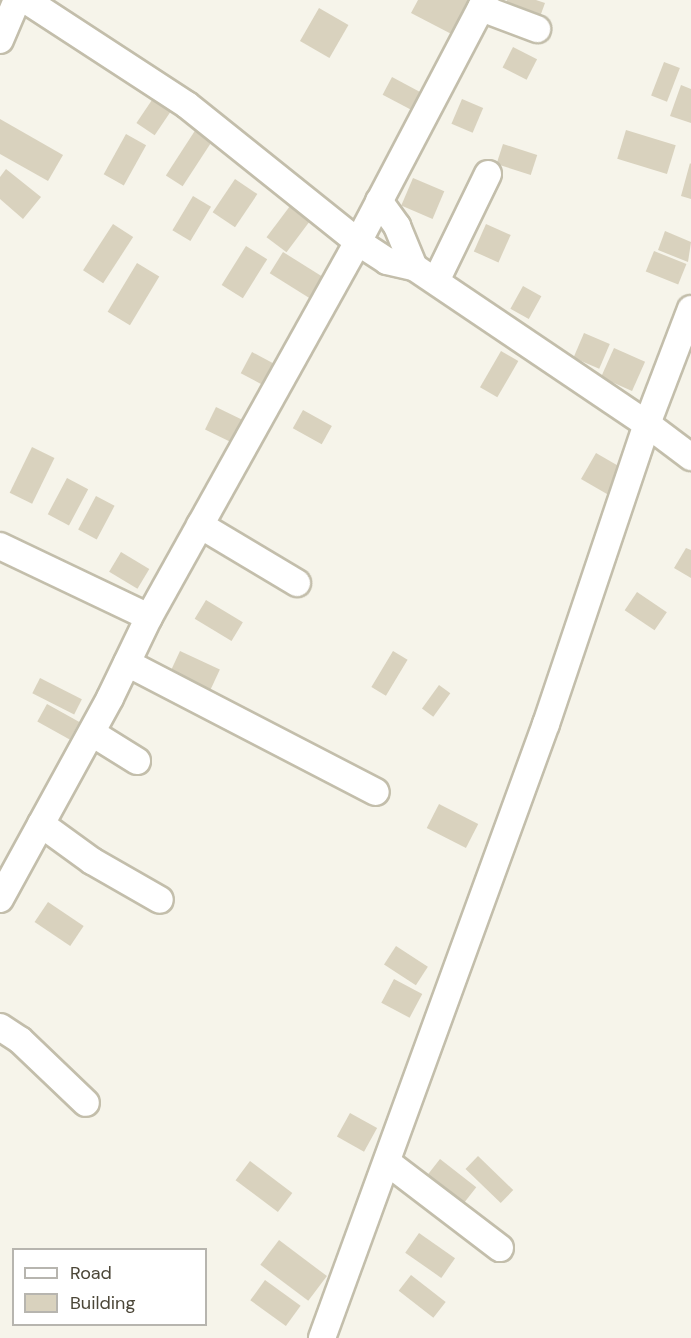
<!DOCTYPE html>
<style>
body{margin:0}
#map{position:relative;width:691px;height:1338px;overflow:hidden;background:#f6f4ea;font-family:"DM Sans",sans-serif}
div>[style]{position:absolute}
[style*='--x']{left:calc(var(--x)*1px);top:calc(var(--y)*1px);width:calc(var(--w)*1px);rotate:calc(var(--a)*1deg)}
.building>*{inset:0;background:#d9d2be;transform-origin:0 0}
.roads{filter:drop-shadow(2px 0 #c3beab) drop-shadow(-2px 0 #c3beab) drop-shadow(0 2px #c3beab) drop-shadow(0 -2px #c3beab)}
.street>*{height:26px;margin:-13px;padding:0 13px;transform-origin:13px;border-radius:13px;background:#fff}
span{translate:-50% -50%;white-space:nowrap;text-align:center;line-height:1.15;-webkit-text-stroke:5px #fff;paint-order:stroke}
.legend{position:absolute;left:12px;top:1248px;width:195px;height:78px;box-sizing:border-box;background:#fff;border:2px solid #b7b5af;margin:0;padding:8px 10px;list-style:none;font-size:18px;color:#4b4637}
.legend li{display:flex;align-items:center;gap:12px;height:30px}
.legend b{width:30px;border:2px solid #b7b5af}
</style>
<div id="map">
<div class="building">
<div style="clip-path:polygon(418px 0,481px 0,461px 39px,411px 13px)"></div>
<div style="clip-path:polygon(507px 0,536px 0,545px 3px,537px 25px,503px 11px)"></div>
<div style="left:319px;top:8px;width:34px;height:38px;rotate:30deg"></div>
<div style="left:513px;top:47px;width:27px;height:23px;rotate:27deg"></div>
<div style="left:664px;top:62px;width:17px;height:36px;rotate:21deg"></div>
<div style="left:392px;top:77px;width:36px;height:20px;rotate:28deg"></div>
<div style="clip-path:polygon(681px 85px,691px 89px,691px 123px,670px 116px)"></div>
<div style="left:156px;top:94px;width:22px;height:35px;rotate:34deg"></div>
<div style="left:462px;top:99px;width:23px;height:27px;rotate:23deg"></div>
<div style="clip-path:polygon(0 119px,63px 155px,48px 181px,0 154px)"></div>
<div style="left:198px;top:126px;width:20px;height:59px;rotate:33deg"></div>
<div style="left:626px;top:130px;width:52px;height:30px;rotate:17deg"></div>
<div style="left:126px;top:134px;width:23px;height:46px;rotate:29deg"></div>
<div style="left:503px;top:144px;width:36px;height:21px;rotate:18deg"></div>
<div style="clip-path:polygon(690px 163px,691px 164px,691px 199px,681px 196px)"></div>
<div style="clip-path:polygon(6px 169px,41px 197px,23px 219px,0 199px,0 177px)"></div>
<div style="left:413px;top:178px;width:34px;height:30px;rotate:23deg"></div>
<div style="left:235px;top:179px;width:27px;height:40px;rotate:34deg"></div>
<div style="left:193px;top:196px;width:21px;height:40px;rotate:31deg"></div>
<div style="left:290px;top:206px;width:25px;height:39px;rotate:37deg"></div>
<div style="left:113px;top:224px;width:24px;height:55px;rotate:33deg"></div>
<div style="left:486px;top:224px;width:27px;height:30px;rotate:24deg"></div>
<div style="clip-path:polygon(665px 231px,691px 242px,688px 262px,658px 250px)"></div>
<div style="left:246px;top:246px;width:25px;height:46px;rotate:32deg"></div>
<div style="left:654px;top:251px;width:35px;height:22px;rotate:22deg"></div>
<div style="left:283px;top:252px;width:57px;height:25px;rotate:32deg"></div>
<div style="left:137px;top:263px;width:26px;height:57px;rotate:31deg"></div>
<div style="left:523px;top:286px;width:21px;height:26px;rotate:29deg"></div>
<div style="left:584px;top:333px;width:28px;height:27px;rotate:23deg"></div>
<div style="left:614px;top:348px;width:34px;height:32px;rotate:24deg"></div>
<div style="left:501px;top:351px;width:20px;height:42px;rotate:30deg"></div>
<div style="left:252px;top:352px;width:26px;height:24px;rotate:28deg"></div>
<div style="left:216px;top:407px;width:32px;height:25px;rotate:26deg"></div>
<div style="left:303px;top:410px;width:33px;height:21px;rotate:29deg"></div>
<div style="left:32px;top:447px;width:25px;height:51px;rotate:26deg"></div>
<div style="left:596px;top:453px;width:32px;height:30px;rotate:30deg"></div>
<div style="left:67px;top:478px;width:24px;height:41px;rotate:28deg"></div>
<div style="left:96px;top:496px;width:21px;height:38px;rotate:28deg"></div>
<div style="clip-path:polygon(686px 548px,691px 550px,691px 578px,674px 568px)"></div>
<div style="left:121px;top:552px;width:33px;height:23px;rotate:31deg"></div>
<div style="left:637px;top:592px;width:36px;height:22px;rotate:34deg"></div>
<div style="left:206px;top:600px;width:43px;height:22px;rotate:31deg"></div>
<div style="left:180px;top:651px;width:44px;height:25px;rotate:25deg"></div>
<div style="left:393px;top:651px;width:17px;height:42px;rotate:31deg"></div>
<div style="left:40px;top:678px;width:47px;height:17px;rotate:27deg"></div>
<div style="left:439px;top:685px;width:14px;height:29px;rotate:36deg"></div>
<div style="left:47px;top:704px;width:37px;height:20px;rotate:29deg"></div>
<div style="left:439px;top:804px;width:44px;height:27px;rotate:27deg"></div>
<div style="left:48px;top:902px;width:43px;height:24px;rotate:34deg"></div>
<div style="left:396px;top:946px;width:38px;height:22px;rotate:33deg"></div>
<div style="left:394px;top:979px;width:32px;height:27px;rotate:28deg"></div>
<div style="left:350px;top:1113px;width:31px;height:27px;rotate:29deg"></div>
<div style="left:478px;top:1156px;width:49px;height:18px;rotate:44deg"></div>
<div style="left:440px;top:1159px;width:46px;height:20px;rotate:38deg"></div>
<div style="left:250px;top:1161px;width:53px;height:24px;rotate:37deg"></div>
<div style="left:419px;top:1233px;width:44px;height:24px;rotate:35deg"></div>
<div style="left:279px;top:1240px;width:60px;height:31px;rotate:37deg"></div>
<div style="left:411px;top:1275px;width:44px;height:20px;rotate:38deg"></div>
<div style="left:265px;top:1280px;width:44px;height:25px;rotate:36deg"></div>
</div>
<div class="roads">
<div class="street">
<div style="--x:26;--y:0;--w:192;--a:33.1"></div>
<div style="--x:187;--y:105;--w:219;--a:38.7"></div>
<div style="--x:358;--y:242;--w:35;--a:33"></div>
<div style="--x:387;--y:261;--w:28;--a:13"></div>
<div style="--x:414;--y:267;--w:281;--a:34"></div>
<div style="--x:647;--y:424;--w:55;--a:36.9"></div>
<div style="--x:481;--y:8;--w:60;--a:20.6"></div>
<div style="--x:0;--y:40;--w:43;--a:-67"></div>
<div style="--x:379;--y:201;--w:31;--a:54"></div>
<div style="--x:397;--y:226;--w:44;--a:67.5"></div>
<div style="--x:436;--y:281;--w:119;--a:-64.1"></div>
<div style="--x:200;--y:525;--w:113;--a:30.9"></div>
<div style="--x:0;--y:546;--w:165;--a:25.5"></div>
<div style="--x:127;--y:663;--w:280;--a:27.4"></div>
<div style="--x:92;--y:733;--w:53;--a:31.9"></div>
<div style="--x:41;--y:824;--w:63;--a:36"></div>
<div style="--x:92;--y:861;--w:78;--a:29.8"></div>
<div style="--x:0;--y:899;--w:229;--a:-61.3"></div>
<div style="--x:110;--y:698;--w:90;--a:-64.3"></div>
<div style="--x:149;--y:617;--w:429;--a:-60.9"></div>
<div style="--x:358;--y:242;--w:273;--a:-62.3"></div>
<div style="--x:0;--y:1027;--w:24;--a:33"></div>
<div style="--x:20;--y:1040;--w:91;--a:43.7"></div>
<div style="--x:387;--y:1162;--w:142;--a:37.3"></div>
<div style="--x:322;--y:1338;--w:654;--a:-69.96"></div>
<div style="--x:546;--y:724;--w:317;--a:-71.4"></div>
<div style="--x:647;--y:424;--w:123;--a:-69.1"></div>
</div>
</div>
<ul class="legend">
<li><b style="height:8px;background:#fff"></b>Road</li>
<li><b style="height:16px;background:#d9d2be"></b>Building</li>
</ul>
</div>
